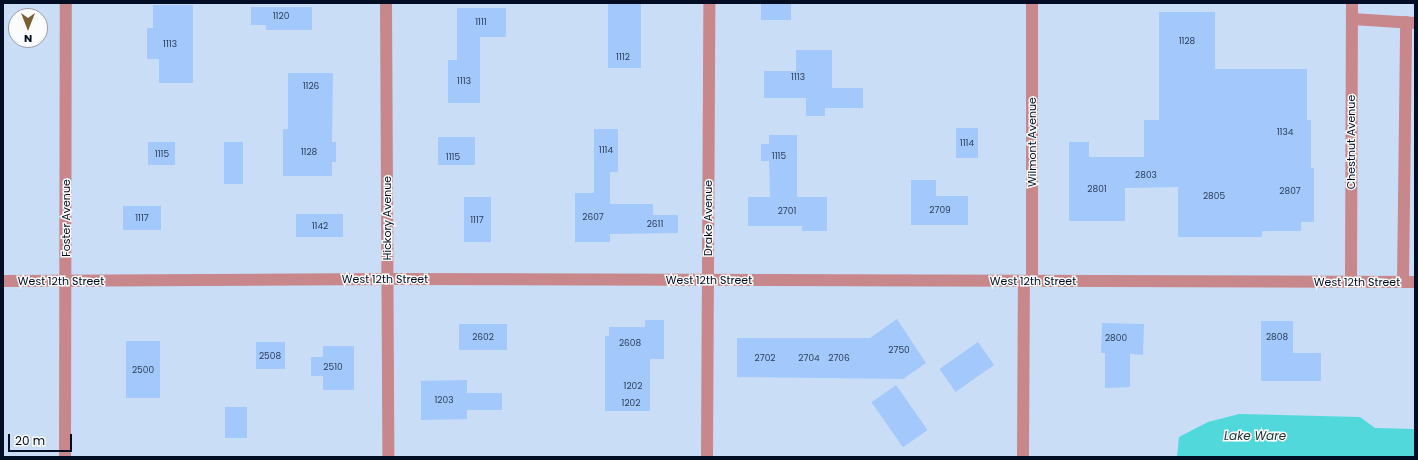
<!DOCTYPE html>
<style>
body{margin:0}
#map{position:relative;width:1418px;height:460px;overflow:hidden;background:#caddf7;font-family:Poppins,sans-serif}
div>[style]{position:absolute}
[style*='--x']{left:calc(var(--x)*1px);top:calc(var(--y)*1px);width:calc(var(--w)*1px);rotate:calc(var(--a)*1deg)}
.water>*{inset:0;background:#51d8db}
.building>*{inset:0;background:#a3c8fb;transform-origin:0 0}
.minor>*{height:12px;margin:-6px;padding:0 6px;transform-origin:6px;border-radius:6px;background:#c8878a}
span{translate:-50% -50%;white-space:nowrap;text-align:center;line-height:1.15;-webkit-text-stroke:3px #fcfcfc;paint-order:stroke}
.number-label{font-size:9px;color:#2a3c59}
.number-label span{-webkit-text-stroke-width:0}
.street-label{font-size:11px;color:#010d23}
.water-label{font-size:12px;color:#1c3333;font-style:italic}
.frame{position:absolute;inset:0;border:4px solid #010d23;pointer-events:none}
.north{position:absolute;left:8px;top:8px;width:40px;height:40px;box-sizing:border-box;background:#fcfcfc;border:1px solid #989ca5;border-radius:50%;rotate:180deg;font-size:11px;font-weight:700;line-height:16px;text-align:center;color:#010d23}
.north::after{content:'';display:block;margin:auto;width:14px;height:18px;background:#7b5e31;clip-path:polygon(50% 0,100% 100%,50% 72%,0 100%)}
.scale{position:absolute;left:8px;top:434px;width:64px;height:18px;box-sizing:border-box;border:2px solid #010d23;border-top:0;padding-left:5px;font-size:12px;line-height:14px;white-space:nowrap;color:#010d23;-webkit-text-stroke:3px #fcfcfc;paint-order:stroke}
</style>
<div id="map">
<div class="water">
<div style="clip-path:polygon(1239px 414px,1360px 417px,1375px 428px,1415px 429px,1415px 457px,1177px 457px,1179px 437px,1208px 422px)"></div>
</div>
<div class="building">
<div style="left:608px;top:3px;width:33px;height:65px"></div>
<div style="left:761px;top:3px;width:30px;height:17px"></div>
<div style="clip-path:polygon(153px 5px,193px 5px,193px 83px,159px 83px,159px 59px,147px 59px,147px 28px,153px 28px)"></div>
<div style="clip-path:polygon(251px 7px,312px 7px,312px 30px,266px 30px,266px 25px,251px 25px)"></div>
<div style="clip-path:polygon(457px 8px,506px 8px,506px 37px,480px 37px,480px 103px,448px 103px,448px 60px,457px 60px)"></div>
<div style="clip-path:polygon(1159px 12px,1215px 12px,1215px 69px,1307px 69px,1307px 120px,1311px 120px,1311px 168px,1314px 168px,1314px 222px,1301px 222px,1301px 231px,1262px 231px,1262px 237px,1178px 237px,1178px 187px,1125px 188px,1125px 221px,1069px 221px,1069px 142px,1089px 142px,1089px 157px,1144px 157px,1144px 120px,1159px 120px)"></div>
<div style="clip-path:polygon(796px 50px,832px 50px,832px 88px,863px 88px,863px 108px,825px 108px,825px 116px,806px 116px,806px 98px,764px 98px,764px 71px,796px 71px)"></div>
<div style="clip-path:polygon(288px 73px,333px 73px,332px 142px,336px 142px,336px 162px,332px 162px,332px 176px,283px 176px,283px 129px,288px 129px)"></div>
<div style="left:956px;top:128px;width:22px;height:30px"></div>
<div style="clip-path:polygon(594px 129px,618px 129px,618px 172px,610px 172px,610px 204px,653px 204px,653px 215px,678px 215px,678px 233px,610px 234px,610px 242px,575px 242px,575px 193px,594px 193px)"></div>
<div style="clip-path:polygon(769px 135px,797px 135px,797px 197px,827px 197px,827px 231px,802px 231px,802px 226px,748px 226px,748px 197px,770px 197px,769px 161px,761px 161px,761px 144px,769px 144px)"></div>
<div style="left:438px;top:137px;width:37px;height:28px"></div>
<div style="left:148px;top:142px;width:27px;height:23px"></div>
<div style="left:224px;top:142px;width:19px;height:42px"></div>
<div style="clip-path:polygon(911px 180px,936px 180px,936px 196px,968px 196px,968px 225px,911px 225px)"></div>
<div style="left:464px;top:197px;width:27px;height:45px"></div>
<div style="left:123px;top:206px;width:38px;height:24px"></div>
<div style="left:296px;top:214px;width:47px;height:23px"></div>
<div style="clip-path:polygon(897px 319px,926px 363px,903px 379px,737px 377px,737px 338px,870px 338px)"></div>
<div style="clip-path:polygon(645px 320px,664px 320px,664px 359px,650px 359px,650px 411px,605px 411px,605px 336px,609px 336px,609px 327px,645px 327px)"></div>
<div style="clip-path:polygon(1261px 321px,1293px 321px,1293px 353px,1321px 353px,1321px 381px,1261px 381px)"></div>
<div style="clip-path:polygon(1102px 323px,1144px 324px,1143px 355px,1130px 354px,1130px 387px,1105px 388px,1105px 353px,1101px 353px)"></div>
<div style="left:459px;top:324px;width:48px;height:26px"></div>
<div style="left:126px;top:341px;width:34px;height:57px"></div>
<div style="left:256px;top:342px;width:29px;height:27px"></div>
<div style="left:978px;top:342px;width:28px;height:47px;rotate:55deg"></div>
<div style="clip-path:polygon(323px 346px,354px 346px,354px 390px,323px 390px,323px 376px,311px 376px,311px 357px,323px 357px)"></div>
<div style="clip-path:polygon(467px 380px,467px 393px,502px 393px,502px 410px,467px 410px,467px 419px,421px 420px,421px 381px)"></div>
<div style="left:896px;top:385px;width:55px;height:30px;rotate:55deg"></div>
<div style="left:225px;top:407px;width:22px;height:31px"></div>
</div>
<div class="minor">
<div style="--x:386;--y:3;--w:454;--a:89.7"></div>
<div style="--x:1352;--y:19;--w:63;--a:3.6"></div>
<div style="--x:3;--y:281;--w:385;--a:-0.3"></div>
<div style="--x:388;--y:279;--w:1027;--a:0.17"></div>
<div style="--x:1032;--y:281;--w:278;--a:-90"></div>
<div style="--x:1351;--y:282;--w:279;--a:-89.8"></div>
<div style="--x:1403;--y:282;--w:260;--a:-89.3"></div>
<div style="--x:65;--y:457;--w:454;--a:-89.9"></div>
<div style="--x:707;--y:457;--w:454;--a:-89.7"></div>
<div style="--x:1023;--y:457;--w:176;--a:-89.7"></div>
</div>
<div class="number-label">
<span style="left:281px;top:16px">1120</span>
<span style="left:481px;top:22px">1111</span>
<span style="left:1187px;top:41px">1128</span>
<span style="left:170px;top:44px">1113</span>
<span style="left:623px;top:57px">1112</span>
<span style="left:798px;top:77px">1113</span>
<span style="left:464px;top:81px">1113</span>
<span style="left:311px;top:86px">1126</span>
<span style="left:1285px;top:132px">1134</span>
<span style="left:967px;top:143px">1114</span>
<span style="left:606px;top:150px">1114</span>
<span style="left:309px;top:152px">1128</span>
<span style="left:162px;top:154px">1115</span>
<span style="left:779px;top:156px">1115</span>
<span style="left:453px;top:157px">1115</span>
<span style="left:1146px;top:175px">2803</span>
<span style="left:1097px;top:189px">2801</span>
<span style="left:1290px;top:191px">2807</span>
<span style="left:1214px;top:196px">2805</span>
<span style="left:940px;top:210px">2709</span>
<span style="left:787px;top:211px">2701</span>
<span style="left:593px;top:217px">2607</span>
<span style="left:142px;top:218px">1117</span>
<span style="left:477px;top:220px">1117</span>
<span style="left:655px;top:224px">2611</span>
<span style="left:320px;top:226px">1142</span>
<span style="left:483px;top:337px">2602</span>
<span style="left:1277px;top:337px">2808</span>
<span style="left:1116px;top:338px">2800</span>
<span style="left:630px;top:343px">2608</span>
<span style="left:899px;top:350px">2750</span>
<span style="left:270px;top:356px">2508</span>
<span style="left:765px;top:358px">2702</span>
<span style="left:809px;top:358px">2704</span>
<span style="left:839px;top:358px">2706</span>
<span style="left:333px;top:367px">2510</span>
<span style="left:143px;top:370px">2500</span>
<span style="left:633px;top:386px">1202</span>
<span style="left:444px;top:400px">1203</span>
<span style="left:631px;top:403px">1202</span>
</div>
<div class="street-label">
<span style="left:1032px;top:142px;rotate:-90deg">Wilmont Avenue</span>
<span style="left:1351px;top:142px;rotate:-90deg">Chestnut Avenue</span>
<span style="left:66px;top:218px;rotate:-90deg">Foster Avenue</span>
<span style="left:387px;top:218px;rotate:-90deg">Hickory Avenue</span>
<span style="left:708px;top:218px;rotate:-90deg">Drake Avenue</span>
<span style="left:385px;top:279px">West 12th Street</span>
<span style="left:709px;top:280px">West 12th Street</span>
<span style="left:61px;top:281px">West 12th Street</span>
<span style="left:1033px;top:281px">West 12th Street</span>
<span style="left:1357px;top:282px">West 12th Street</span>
</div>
<div class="water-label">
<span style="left:1255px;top:436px">Lake Ware</span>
</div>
<div class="frame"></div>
<div class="north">N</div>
<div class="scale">20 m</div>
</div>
